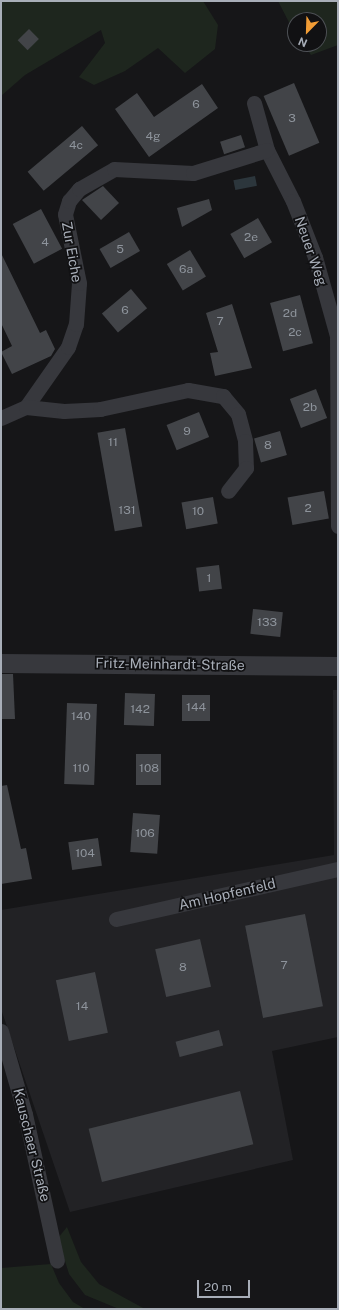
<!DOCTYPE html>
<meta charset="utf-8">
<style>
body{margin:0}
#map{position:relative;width:339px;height:1310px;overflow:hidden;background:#161618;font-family:"Public Sans",sans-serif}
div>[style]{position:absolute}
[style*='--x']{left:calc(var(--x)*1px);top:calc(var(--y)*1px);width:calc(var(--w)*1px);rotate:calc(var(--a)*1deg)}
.built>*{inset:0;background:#222225}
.green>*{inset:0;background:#1e261e}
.water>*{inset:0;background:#2c363c;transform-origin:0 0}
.building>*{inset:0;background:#424448;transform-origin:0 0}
.minor>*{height:15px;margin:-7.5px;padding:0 7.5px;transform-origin:7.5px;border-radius:7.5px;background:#37383d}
.tertiary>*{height:19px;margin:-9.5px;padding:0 9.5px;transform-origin:9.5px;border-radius:9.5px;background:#37383d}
span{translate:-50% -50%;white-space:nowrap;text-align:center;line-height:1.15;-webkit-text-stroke:3.5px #111113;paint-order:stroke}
.number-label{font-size:12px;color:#8e949c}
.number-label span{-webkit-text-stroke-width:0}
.street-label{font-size:14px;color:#a8aeb8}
.frame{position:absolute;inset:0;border:2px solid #a8aeb8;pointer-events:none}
.north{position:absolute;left:287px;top:12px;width:40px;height:40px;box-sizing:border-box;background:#111113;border:1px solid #4d5055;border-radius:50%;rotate:203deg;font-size:11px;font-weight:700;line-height:16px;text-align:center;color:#a8aeb8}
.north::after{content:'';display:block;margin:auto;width:14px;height:18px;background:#f19c35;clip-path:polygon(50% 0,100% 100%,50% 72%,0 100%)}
.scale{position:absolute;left:197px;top:1280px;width:53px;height:18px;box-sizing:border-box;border:2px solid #a8aeb8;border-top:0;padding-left:5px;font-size:12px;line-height:14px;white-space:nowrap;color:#a8aeb8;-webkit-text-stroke:3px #111113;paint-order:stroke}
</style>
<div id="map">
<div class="built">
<div style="clip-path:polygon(333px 690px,338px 690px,338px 1037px,272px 1051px,293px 1160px,70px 1212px,1px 1009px,1px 910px,334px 855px)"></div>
</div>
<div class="green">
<div style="clip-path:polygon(1px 1px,203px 1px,218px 25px,215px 49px,185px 73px,158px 48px,125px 71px,94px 85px,79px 77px,105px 43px,101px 30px,25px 75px,1px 96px)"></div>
<div style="clip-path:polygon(278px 1px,338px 1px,338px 45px,311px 55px,303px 44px,319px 44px,319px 20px,295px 20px,295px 34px)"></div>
<div style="clip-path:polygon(67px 1227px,81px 1262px,99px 1284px,145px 1309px,119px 1309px,85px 1295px,69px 1274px,58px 1238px)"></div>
<div style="clip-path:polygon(51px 1264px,59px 1283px,73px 1302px,85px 1309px,1px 1309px,1px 1268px)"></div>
</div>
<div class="water">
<div style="left:255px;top:176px;width:10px;height:22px;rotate:79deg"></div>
</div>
<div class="building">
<div style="left:29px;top:29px;width:14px;height:16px;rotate:45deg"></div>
<div style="left:294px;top:83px;width:65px;height:33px;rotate:67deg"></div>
<div style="clip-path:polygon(202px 84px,218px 108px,149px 157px,115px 109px,137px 93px,154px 117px)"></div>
<div style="left:82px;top:126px;width:25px;height:71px;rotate:50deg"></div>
<div style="left:241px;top:135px;width:13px;height:22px;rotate:72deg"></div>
<div style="clip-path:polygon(103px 186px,119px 203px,101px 220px,82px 200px)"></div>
<div style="clip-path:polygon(209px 199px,212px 210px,182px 227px,177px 208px)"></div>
<div style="left:41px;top:209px;width:45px;height:32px;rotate:62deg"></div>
<div style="left:258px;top:218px;width:28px;height:32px;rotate:60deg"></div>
<div style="left:129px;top:232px;width:22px;height:34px;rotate:60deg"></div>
<div style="left:190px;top:250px;width:31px;height:27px;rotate:59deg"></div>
<div style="clip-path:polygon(1px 253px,40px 333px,46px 330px,55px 349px,51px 356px,12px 374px,1px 352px,12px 346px,1px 323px)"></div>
<div style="left:131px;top:289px;width:25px;height:38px;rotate:50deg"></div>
<div style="left:300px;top:295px;width:50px;height:31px;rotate:75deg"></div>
<div style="clip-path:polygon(232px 304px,252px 368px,215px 376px,210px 353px,218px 352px,206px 313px)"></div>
<div style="left:316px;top:389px;width:31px;height:28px;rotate:69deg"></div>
<div style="left:199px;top:412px;width:27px;height:35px;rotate:68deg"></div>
<div style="left:125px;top:428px;width:100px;height:28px;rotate:80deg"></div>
<div style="left:280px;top:431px;width:25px;height:27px;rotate:74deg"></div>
<div style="left:324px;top:491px;width:28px;height:37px;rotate:80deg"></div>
<div style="left:213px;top:497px;width:27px;height:32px;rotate:80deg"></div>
<div style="left:219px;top:565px;width:24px;height:23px;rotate:83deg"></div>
<div style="left:253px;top:609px;width:30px;height:25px;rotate:6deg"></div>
<div style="clip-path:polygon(1px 674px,13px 674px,15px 719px,1px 719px)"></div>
<div style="left:125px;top:693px;width:30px;height:32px;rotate:2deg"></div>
<div style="left:182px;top:695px;width:28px;height:26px"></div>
<div style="left:67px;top:703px;width:30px;height:81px;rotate:2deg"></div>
<div style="left:136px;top:754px;width:25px;height:31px"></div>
<div style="clip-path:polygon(7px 785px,21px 849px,26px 848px,32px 879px,1px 884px,1px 786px)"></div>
<div style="left:133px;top:813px;width:27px;height:39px;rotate:4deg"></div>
<div style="left:98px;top:838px;width:28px;height:30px;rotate:82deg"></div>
<div style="left:305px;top:914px;width:94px;height:61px;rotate:79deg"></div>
<div style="left:200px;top:939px;width:49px;height:46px;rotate:77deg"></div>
<div style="left:95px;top:972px;width:62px;height:40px;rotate:78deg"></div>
<div style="left:219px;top:1030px;width:16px;height:45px;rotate:75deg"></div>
<div style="left:240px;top:1091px;width:55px;height:156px;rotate:76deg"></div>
</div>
<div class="minor">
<div style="--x:254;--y:103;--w:49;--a:74.5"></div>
<div style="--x:267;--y:150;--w:57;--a:63"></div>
<div style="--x:293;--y:201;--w:60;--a:68.6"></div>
<div style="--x:315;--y:257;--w:82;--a:74.4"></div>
<div style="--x:337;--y:336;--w:190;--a:89.7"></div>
<div style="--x:26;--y:407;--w:73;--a:-55"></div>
<div style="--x:68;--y:347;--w:24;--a:-71"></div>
<div style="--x:76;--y:324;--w:41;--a:-85.8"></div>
<div style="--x:79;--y:283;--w:70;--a:-101.5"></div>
<div style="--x:65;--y:214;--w:14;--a:-73"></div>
<div style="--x:69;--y:201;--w:16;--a:-50"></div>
<div style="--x:79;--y:189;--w:40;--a:-29.7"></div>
<div style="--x:114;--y:169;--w:79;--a:2.9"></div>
<div style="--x:193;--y:173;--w:77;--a:-17.3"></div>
<div style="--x:1;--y:418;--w:27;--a:-24"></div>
<div style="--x:26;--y:407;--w:38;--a:6"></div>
<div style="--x:64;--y:411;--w:36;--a:-3"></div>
<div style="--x:100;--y:409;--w:90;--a:-12.2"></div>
<div style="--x:188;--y:390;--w:36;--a:10"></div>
<div style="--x:223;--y:396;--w:23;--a:50"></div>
<div style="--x:238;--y:414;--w:28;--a:75"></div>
<div style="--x:245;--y:441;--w:27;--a:88"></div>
<div style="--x:246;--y:468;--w:29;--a:128"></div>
<div style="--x:116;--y:919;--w:228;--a:-12.7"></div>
<div style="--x:1;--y:1031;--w:86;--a:73.9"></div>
<div style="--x:25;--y:1114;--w:150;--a:77.7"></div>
</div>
<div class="tertiary">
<div style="--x:1;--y:663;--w:337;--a:0.5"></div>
</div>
<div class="number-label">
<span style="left:196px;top:105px">6</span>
<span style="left:292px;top:119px">3</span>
<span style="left:153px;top:137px">4g</span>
<span style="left:76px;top:146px">4c</span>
<span style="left:251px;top:238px">2e</span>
<span style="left:45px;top:243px">4</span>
<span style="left:120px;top:250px">5</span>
<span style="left:186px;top:270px">6a</span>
<span style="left:125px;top:311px">6</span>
<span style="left:290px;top:314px">2d</span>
<span style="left:220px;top:322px">7</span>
<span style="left:295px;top:333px">2c</span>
<span style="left:310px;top:408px">2b</span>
<span style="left:187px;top:432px">9</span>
<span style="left:113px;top:443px">11</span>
<span style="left:268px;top:446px">8</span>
<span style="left:308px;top:509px">2</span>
<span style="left:127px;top:511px">131</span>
<span style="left:198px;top:512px">10</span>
<span style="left:209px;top:579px">1</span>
<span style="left:267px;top:623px">133</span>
<span style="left:196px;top:708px">144</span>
<span style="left:140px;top:710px">142</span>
<span style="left:81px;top:717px">140</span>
<span style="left:81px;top:769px">110</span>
<span style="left:149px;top:769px">108</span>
<span style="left:145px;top:834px">106</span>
<span style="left:85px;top:854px">104</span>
<span style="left:284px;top:966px">7</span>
<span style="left:183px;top:968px">8</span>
<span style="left:82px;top:1007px">14</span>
</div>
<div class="street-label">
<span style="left:311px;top:251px;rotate:71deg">Neuer Weg</span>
<span style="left:72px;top:252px;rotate:80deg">Zur Eiche</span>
<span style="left:170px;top:664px;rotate:1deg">Fritz-Meinhardt-Straße</span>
<span style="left:227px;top:894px;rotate:-13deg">Am Hopfenfeld</span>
<span style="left:32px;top:1145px;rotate:76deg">Kauschaer Straße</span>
</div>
<div class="frame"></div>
<div class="north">N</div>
<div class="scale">20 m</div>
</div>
